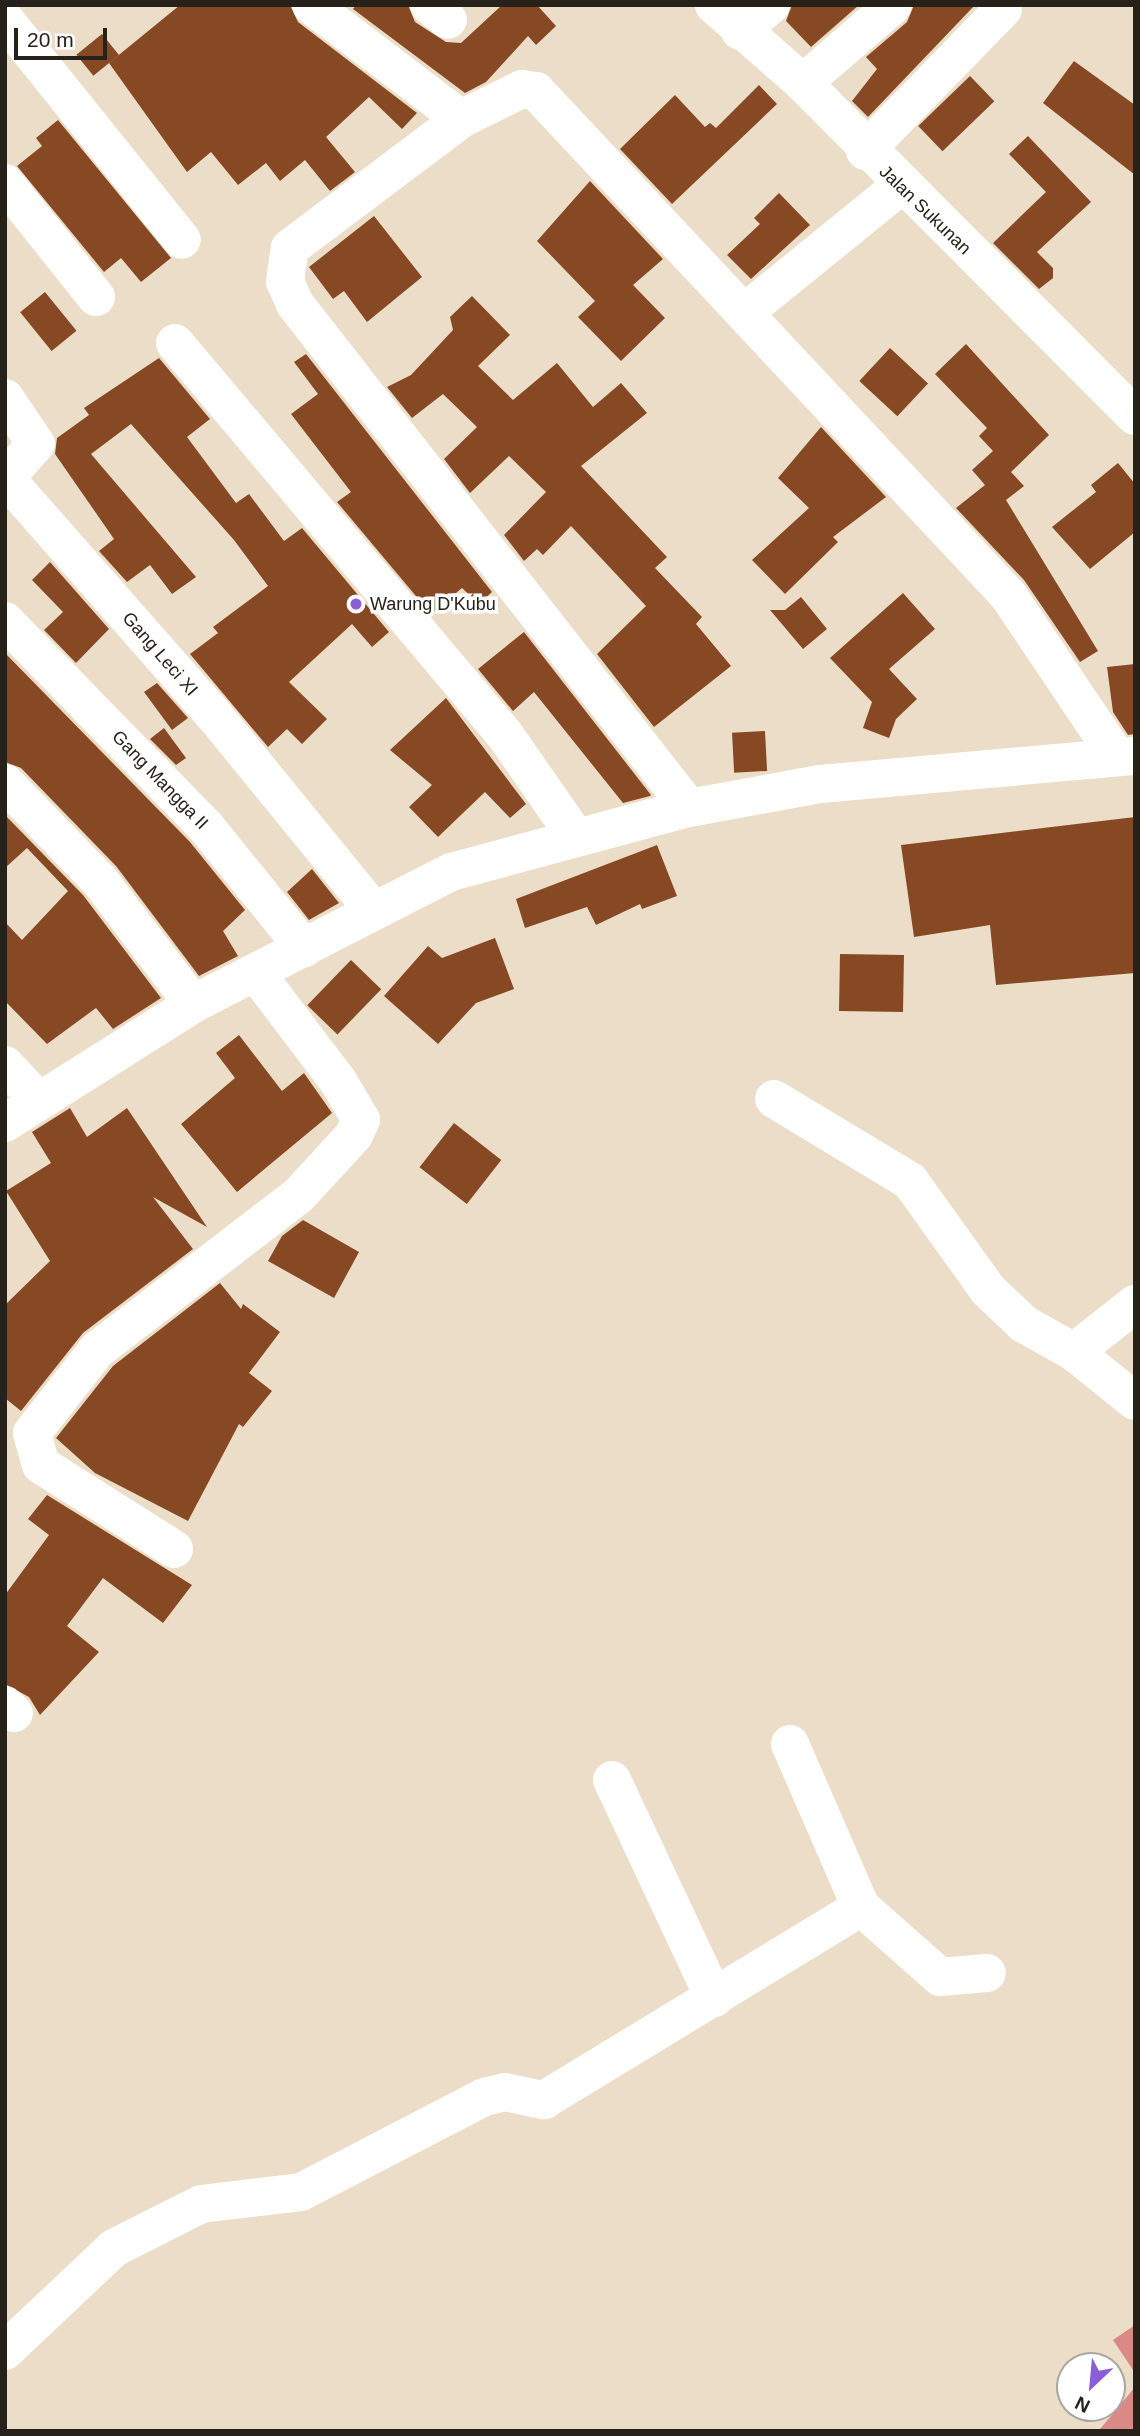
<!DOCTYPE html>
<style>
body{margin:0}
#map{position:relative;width:1140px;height:2436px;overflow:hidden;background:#ebddc7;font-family:Arial,sans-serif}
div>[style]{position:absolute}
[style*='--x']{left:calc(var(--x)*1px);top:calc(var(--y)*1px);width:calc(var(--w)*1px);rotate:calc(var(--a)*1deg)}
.forest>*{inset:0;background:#d98986}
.building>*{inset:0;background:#874923;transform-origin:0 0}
.minor>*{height:38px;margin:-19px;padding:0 19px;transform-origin:19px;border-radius:19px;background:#fff}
.dots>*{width:19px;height:19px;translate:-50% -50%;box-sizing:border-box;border:4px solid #fff;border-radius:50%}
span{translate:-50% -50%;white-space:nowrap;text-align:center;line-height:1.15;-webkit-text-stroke:7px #fff;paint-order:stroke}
.street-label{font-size:18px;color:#262119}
.poi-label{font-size:18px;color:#262119}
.left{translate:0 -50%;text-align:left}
.frame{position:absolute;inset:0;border:7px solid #262119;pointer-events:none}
.north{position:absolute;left:1056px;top:2352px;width:70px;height:70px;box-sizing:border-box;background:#fff;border:2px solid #a8a6a3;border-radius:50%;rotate:206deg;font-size:19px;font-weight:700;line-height:28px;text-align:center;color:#262119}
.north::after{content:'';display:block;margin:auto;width:24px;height:32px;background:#8a5ed8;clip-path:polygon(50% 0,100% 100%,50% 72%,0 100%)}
.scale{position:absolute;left:14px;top:28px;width:93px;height:32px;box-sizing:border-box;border:4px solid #262119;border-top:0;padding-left:9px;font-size:21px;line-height:24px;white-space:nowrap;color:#262119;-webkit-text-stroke:5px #fff;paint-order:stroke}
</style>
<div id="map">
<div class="forest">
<div style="clip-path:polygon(1135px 2325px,1135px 2373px,1113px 2340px)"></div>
<div style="clip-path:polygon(1135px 2387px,1135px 2431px,1102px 2431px,1100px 2429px)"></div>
</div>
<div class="building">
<div style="clip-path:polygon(180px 5px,290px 5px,298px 22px,417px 113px,402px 129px,369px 97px,326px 137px,355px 172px,330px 191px,305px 160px,280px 181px,266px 163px,238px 185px,211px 152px,187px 172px,109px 63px)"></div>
<div style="clip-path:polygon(356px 5px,408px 5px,415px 22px,446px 42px,461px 43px,502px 5px,537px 5px,556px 26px,536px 45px,528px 36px,486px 82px,465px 93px,353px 9px)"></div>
<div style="clip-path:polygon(792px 5px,859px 5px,811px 47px,786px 21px)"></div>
<div style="clip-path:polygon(914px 5px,975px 5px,868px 117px,852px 101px,877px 69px,866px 57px,907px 22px)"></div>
<div style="left:102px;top:34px;width:27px;height:33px;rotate:51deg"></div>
<div style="clip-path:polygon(1074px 61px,1135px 105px,1135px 175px,1043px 103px)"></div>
<div style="left:970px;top:76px;width:35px;height:72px;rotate:46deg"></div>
<div style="clip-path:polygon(759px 85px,777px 104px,672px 204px,620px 149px,675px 95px,705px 127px,710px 123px,716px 128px)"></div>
<div style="clip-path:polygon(58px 120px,171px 258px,141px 282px,121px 258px,104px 272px,17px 166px,42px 146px,36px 138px)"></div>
<div style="clip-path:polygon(1028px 136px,1091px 202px,1037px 252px,1053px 268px,1053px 278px,1039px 289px,993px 243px,1046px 192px,1009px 154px)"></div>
<div style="clip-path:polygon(590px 181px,663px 259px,633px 285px,665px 318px,621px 361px,578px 317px,595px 301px,537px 241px)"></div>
<div style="clip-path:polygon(779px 193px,810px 225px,751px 279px,727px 255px,760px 224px,754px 218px)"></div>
<div style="clip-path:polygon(374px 216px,422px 277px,367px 322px,344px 291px,333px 299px,309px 267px)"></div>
<div style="left:45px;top:292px;width:50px;height:32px;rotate:51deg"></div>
<div style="clip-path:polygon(472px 296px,510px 335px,478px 366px,513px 400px,557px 363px,593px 407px,621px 383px,647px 413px,581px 466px,667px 557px,655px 568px,702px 617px,696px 624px,731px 666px,654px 727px,597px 654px,646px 606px,571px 526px,543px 555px,537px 549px,524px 561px,504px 535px,546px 492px,509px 456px,470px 493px,444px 459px,477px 427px,443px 394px,412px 418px,387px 387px,411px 375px,453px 330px,450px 317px)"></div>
<div style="clip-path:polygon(966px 344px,1049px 435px,1011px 472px,1024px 486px,1006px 500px,1098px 651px,1080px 662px,1024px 580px,956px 508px,985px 485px,972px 470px,993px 451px,979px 436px,987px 428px,935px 374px)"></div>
<div style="left:890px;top:348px;width:52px;height:45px;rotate:43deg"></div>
<div style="clip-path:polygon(306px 354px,492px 592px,479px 604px,462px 588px,431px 614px,337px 502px,351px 492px,291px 414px,318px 394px,294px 362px)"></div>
<div style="clip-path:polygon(159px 358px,210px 419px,187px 437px,236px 503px,249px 494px,284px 541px,302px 528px,389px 632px,372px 647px,352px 624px,289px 682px,327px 719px,302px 744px,287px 729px,268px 747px,190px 654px,218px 633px,213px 627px,268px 586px,234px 540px,131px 424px,91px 454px,196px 577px,172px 594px,150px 565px,127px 582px,99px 551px,114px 539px,55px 454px,57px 438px,89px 415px,84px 408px)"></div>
<div style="clip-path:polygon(821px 427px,886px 497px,833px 537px,838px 542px,785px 594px,752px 560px,809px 508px,778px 478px)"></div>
<div style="clip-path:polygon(1118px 463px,1135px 484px,1135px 532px,1090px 569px,1052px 527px,1096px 492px,1091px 485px)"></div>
<div style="clip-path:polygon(50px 562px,109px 629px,76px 663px,44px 630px,63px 612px,32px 580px)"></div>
<div style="clip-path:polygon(903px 593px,935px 629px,889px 669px,917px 699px,896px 719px,889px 738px,863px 728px,872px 702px,830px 658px)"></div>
<div style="clip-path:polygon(801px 597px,827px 629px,803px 649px,770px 610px,785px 610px)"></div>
<div style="clip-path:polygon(524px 632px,651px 795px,650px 796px,623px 803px,534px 692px,513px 711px,478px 669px)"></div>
<div style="clip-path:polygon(5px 653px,190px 842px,245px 910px,223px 931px,238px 956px,199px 976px,116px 866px,21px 768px,5px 762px)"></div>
<div style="clip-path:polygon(1135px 664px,1135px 734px,1128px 735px,1113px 712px,1107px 667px)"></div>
<div style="clip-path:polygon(157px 683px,188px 718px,172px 730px,144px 692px)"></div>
<div style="clip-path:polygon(446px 698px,526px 804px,510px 818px,485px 792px,438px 837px,409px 807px,432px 785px,390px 750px)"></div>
<div style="clip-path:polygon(164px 728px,186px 758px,176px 765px,150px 739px)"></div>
<div style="left:765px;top:731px;width:40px;height:33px;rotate:87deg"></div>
<div style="clip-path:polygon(5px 815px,83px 895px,161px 998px,113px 1029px,96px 1008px,47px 1044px,5px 1001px,5px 922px,22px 940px,68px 891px,27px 848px,5px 868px)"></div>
<div style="clip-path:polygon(1135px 817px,1135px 973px,996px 985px,990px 925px,914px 937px,901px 845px)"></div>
<div style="clip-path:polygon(657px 845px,677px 896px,642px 909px,640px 904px,596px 925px,587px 907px,525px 928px,516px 899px)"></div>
<div style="clip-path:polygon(312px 869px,339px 903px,309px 920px,287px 892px)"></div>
<div style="clip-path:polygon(495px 938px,514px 989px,476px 1003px,438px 1044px,384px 996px,428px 946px,442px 958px)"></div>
<div style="left:840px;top:954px;width:64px;height:57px;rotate:1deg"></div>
<div style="left:351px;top:960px;width:42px;height:63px;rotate:44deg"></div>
<div style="clip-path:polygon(239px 1035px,282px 1091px,304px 1073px,332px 1113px,237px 1192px,181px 1124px,235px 1078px,216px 1053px)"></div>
<div style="clip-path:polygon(70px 1108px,87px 1137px,127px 1108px,207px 1227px,153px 1197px,193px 1249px,83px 1333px,21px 1411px,5px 1398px,5px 1305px,50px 1261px,6px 1191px,51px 1163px,32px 1132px)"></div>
<div style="left:454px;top:1123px;width:60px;height:56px;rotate:38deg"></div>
<div style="clip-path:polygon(303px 1220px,359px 1252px,334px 1298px,268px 1261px,282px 1236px)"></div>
<div style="clip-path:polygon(220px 1283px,241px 1309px,243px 1304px,280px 1332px,249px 1373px,272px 1391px,243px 1427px,239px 1424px,188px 1521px,95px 1473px,56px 1438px,113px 1366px)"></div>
<div style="clip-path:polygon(47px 1495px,192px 1585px,163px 1623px,103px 1578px,67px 1626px,99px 1652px,40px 1715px,29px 1697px,5px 1684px,5px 1595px,49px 1535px,28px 1519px)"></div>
</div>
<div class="minor">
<div style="--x:311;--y:5;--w:188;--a:37.2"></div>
<div style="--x:429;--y:5;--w:24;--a:38"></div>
<div style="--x:714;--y:5;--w:118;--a:41.2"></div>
<div style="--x:803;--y:83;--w:470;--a:45.1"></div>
<div style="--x:5;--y:20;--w:282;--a:51.2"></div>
<div style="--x:740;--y:31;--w:40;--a:-40"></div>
<div style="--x:803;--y:83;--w:119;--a:-40.9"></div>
<div style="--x:865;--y:151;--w:198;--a:-45.8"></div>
<div style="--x:5;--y:183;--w:146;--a:51.4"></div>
<div style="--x:744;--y:313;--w:201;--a:-39.1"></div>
<div style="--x:175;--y:343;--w:512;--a:49.91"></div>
<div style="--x:505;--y:735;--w:124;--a:55.2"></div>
<div style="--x:5;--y:398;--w:55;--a:56"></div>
<div style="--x:36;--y:444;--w:39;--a:132"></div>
<div style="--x:10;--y:473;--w:10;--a:90"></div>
<div style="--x:10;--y:483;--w:309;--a:48.7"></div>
<div style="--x:214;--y:715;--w:253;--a:50.8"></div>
<div style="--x:5;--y:621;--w:288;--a:45.7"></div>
<div style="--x:206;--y:827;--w:156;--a:51"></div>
<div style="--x:5;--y:783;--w:136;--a:45.9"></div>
<div style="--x:100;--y:881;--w:154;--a:52.9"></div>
<div style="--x:689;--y:808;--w:640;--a:-128.02"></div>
<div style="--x:295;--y:304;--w:24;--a:-114"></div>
<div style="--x:285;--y:282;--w:34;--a:-82"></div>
<div style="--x:290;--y:248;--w:214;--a:-37"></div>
<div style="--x:461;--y:119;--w:68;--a:-26.2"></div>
<div style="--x:522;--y:89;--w:14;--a:8"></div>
<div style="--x:536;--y:91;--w:691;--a:46.88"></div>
<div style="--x:1008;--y:595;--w:195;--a:56.1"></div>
<div style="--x:5;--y:1065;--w:47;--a:46.7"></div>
<div style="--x:774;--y:1099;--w:159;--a:31.1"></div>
<div style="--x:910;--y:1181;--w:134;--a:54.4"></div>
<div style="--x:988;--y:1290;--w:50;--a:43.4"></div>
<div style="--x:1024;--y:1324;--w:57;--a:29.2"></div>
<div style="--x:1074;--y:1352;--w:78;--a:38.8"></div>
<div style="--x:5;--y:1123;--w:222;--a:-32.3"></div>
<div style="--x:193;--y:1004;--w:290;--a:-27.1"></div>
<div style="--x:451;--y:872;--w:246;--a:-15.1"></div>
<div style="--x:689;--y:808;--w:133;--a:-10.4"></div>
<div style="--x:820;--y:784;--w:316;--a:-5.1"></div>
<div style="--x:1074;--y:1352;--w:78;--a:-38.2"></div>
<div style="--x:174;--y:1549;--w:157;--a:-147.7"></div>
<div style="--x:41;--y:1465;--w:33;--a:-106"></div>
<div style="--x:32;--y:1433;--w:105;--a:-51.9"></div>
<div style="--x:97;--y:1350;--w:253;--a:-37.5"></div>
<div style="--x:298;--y:1196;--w:83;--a:-47.4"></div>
<div style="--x:354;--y:1135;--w:17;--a:-65"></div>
<div style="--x:361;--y:1120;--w:45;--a:-120.5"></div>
<div style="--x:338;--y:1081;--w:136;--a:-127.2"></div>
<div style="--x:5;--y:1705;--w:12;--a:42"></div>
<div style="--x:790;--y:1744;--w:178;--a:66.5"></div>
<div style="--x:612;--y:1780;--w:241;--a:64.9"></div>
<div style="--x:5;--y:2351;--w:150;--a:-43.4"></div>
<div style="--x:114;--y:2248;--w:97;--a:-26.8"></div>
<div style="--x:201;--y:2204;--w:101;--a:-6.8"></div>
<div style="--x:301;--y:2192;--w:206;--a:-27.4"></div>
<div style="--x:484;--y:2097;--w:22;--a:-13"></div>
<div style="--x:505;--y:2092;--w:40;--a:12"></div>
<div style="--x:544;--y:2100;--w:371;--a:-31.3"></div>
<div style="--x:861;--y:1907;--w:106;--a:41.5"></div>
<div style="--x:940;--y:1977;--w:47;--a:-4.9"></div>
</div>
<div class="dots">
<div style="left:356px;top:604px;background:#8a5ed8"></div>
</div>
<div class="street-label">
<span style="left:925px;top:210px;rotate:44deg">Jalan Sukunan</span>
<span style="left:160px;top:654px;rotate:49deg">Gang Leci XI</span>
<span style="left:160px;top:780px;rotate:46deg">Gang Mangga II</span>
</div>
<div class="poi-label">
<span class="left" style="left:370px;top:604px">Warung D'Kubu</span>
</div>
<div class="frame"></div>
<div class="north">N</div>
<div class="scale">20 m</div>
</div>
